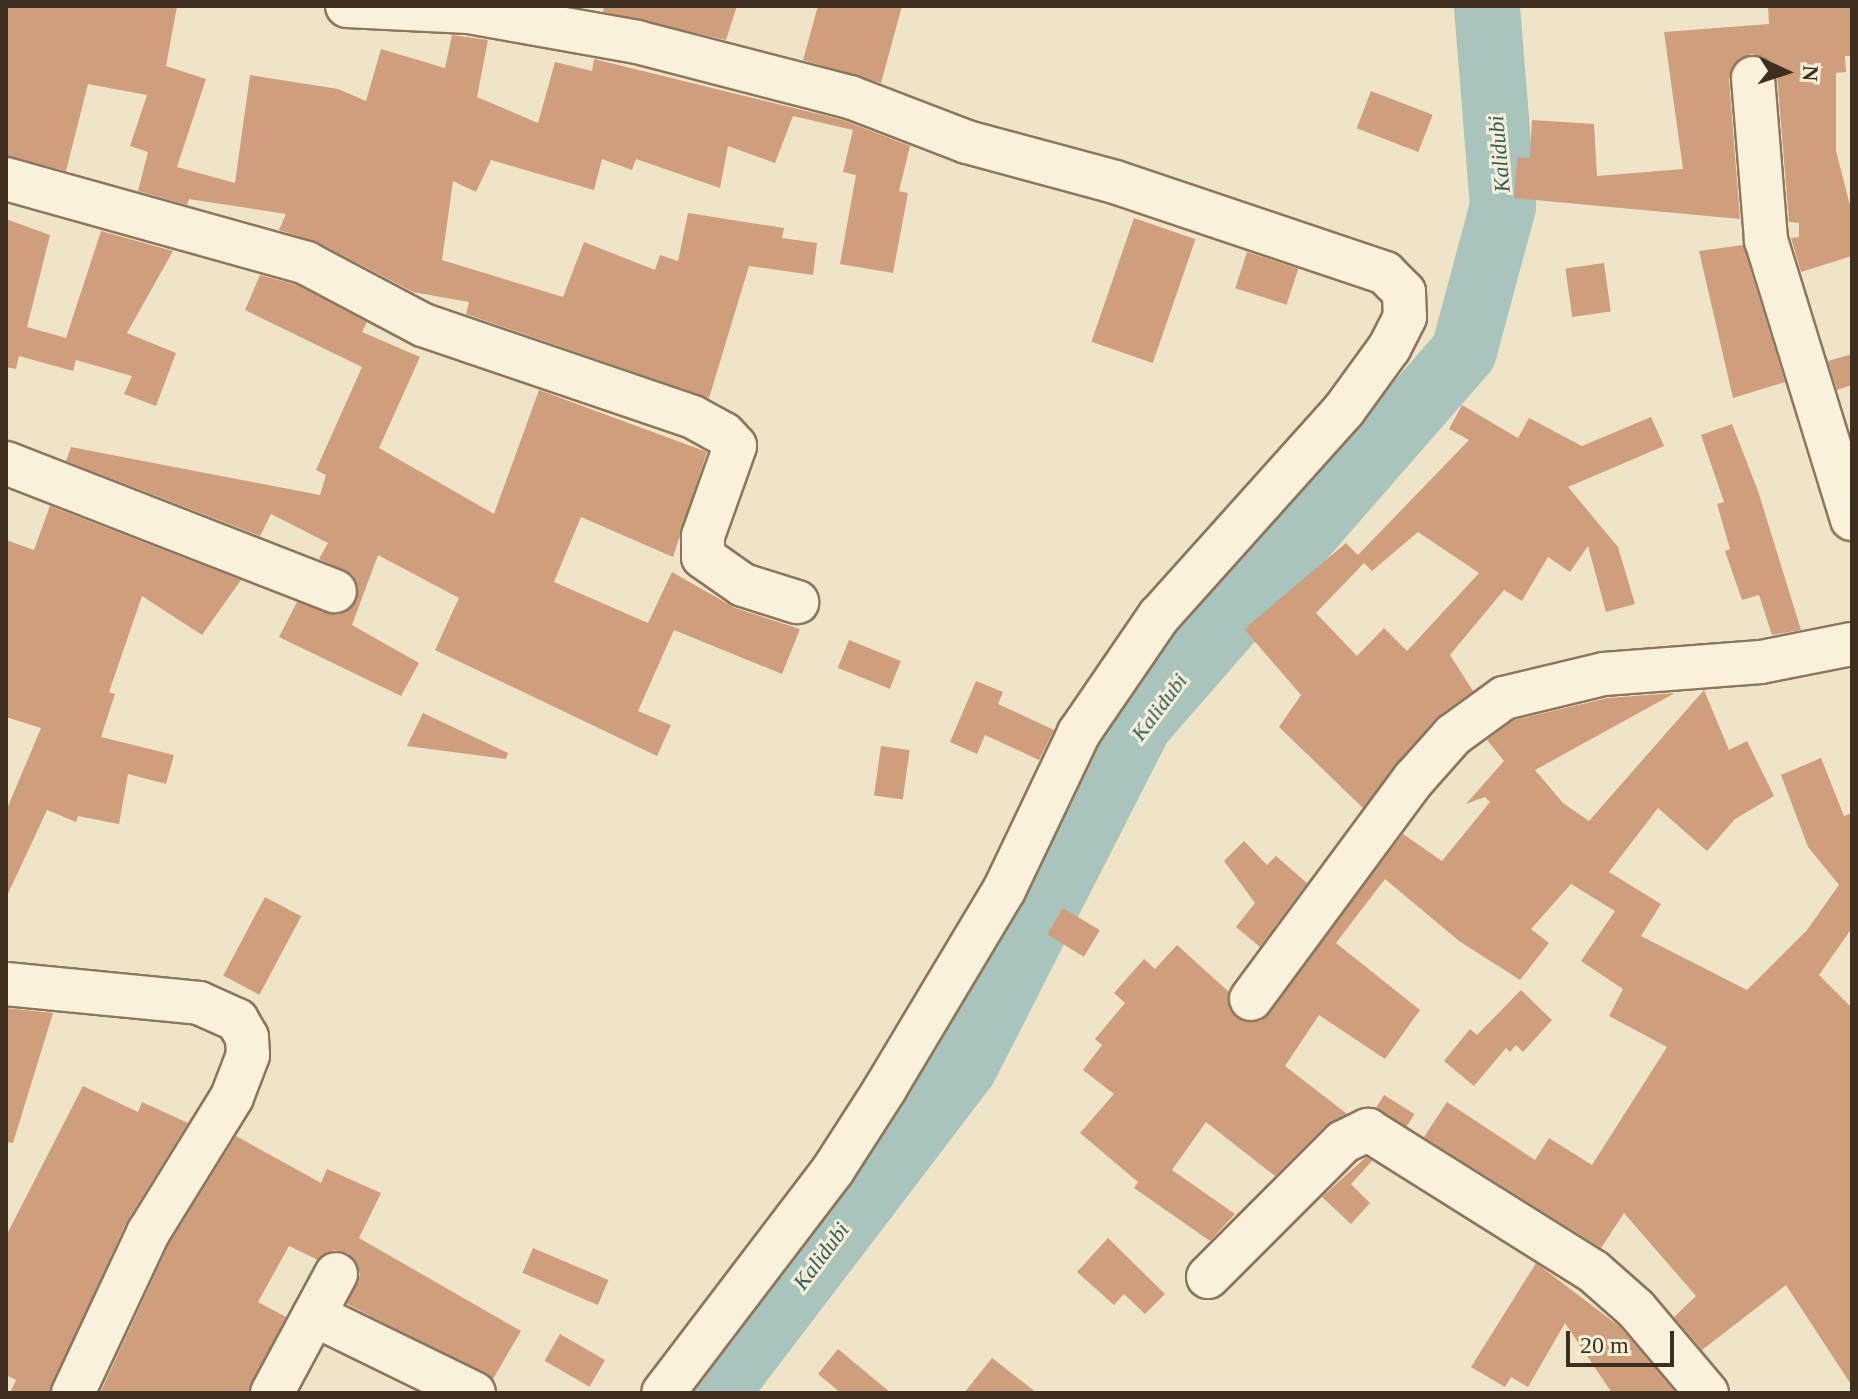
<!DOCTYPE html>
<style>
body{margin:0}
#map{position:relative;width:1858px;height:1399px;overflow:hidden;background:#f0e4c8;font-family:"Times New Roman",serif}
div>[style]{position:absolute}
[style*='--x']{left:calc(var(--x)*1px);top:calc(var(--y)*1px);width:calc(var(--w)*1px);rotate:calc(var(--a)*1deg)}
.river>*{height:66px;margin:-33px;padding:0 33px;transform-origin:33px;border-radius:33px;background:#a9c4bc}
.building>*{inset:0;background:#cf9f7d;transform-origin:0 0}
.roads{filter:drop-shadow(2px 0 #8d765c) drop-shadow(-2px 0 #8d765c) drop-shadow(0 2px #8d765c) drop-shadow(0 -2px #8d765c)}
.minor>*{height:42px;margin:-21px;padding:0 21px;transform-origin:21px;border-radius:21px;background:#faf1dc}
span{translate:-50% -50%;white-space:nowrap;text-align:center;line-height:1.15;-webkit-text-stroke:6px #f7eed8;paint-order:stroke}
.water-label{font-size:22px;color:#2f5d5a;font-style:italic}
.frame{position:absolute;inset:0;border:8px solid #3d2e20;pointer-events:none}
.north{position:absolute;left:1746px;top:32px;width:80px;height:80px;-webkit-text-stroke:6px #f7eed8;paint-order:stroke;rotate:93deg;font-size:22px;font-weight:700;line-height:32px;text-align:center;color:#3d2e20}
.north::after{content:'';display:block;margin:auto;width:28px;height:36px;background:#3d2e20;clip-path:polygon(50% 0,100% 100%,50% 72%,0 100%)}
.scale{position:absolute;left:1566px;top:1331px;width:108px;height:36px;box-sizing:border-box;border:4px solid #3d2e20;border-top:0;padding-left:10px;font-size:24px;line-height:28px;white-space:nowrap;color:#3d2e20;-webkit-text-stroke:6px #f7eed8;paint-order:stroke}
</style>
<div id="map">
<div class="river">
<div style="--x:716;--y:1393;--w:409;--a:-52.7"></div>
<div style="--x:964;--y:1068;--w:387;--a:-63"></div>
<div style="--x:1140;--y:723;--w:493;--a:-48.9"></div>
<div style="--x:1464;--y:351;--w:150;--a:-74.9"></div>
<div style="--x:1503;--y:206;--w:201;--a:-94.6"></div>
</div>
<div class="building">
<div style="clip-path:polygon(6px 6px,177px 6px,166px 66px,206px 79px,177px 167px,235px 183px,250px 75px,338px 89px,366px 101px,381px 49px,445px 68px,452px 35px,488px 40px,477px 97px,538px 123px,555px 62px,592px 71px,594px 59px,843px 120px,910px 146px,899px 191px,908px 193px,893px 273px,840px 264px,856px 175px,843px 172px,853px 130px,793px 116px,775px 163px,728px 146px,720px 188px,636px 159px,632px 170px,602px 159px,594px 190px,491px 160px,476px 192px,453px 181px,442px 260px,563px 297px,584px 242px,655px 270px,660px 255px,678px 261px,688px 213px,784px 228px,782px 238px,817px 243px,813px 275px,749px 266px,709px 398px,466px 314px,469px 302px,413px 292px,317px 242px,279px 230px,286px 214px,189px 199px,187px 205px,138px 191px,148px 152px,130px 146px,147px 95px,88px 84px,66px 171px,6px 156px)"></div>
<div style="clip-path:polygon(604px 6px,737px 6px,726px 40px,603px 12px)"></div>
<div style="clip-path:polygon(818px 6px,902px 6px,881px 83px,803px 60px)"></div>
<div style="clip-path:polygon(1768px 6px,1852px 6px,1852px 56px,1845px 56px,1846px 72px,1836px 73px,1836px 151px,1852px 213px,1852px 256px,1801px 272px,1791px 238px,1799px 237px,1799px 223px,1789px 222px,1777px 75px,1764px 57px,1752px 54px,1739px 59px,1729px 79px,1740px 219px,1514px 198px,1517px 157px,1530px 158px,1532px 120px,1594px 124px,1597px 176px,1683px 169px,1664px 32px,1769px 24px)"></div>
<div style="left:1371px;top:91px;width:66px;height:40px;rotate:21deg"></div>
<div style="left:1134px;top:218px;width:65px;height:131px;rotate:19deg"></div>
<div style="clip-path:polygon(6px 219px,50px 235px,27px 327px,66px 338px,101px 231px,173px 251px,127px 333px,176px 353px,156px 406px,124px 394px,132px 376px,76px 360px,73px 371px,19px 356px,16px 369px,6px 367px)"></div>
<div style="clip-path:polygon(1743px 245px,1785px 382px,1733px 398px,1699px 251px)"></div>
<div style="left:1247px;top:252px;width:54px;height:38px;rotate:18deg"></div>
<div style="left:1604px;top:263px;width:49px;height:39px;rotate:82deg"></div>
<div style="clip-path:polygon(260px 275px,297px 285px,367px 322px,362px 332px,420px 357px,379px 448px,494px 514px,539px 390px,707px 452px,673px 557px,581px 517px,554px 582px,648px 623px,672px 572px,735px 608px,800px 629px,782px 674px,674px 630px,638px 711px,671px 725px,657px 756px,435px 650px,459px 598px,378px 555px,352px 625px,419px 663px,401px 696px,279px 637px,297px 602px,338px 615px,357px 600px,353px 575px,319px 559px,328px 543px,271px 514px,260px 536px,66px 461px,71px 447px,320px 495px,326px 475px,316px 470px,362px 367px,245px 310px)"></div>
<div style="clip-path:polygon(1852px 354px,1852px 385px,1837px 390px,1828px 361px)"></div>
<div style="clip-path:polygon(evenodd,1462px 405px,1518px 438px,1529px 418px,1582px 446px,1651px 417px,1664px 446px,1568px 487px,1618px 547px,1635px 604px,1606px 612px,1588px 546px,1570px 572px,1548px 557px,1522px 601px,1504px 590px,1450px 655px,1473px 691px,1435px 719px,1363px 808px,1279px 727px,1301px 695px,1244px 629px,1346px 543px,1358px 555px,1469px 440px,1449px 429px,1462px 405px,1418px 532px,1479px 573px,1407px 651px,1384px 628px,1357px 656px,1316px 613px,1364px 563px,1372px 571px,1418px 532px)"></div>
<div style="clip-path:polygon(1732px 424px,1758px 491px,1801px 630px,1772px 635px,1759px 595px,1742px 600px,1725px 551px,1730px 549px,1717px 504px,1724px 502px,1701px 435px)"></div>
<div style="clip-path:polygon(50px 506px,241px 580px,202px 635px,142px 596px,109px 692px,115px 694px,101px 737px,174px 755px,166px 784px,128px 774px,119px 824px,78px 816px,76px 822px,47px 810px,6px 898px,6px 811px,41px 728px,6px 717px,6px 540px,34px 550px)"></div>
<div style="left:849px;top:640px;width:56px;height:30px;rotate:22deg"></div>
<div style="clip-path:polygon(976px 681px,1003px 692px,998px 704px,1054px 730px,1039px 760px,985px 735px,977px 754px,950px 742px)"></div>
<div style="clip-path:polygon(1704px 690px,1729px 750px,1747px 741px,1774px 796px,1735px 819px,1707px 851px,1658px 808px,1609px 872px,1661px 904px,1641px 936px,1747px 990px,1807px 930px,1839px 885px,1808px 847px,1781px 775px,1821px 758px,1844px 816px,1852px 813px,1852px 928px,1819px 975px,1852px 1008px,1852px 1386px,1786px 1285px,1702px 1350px,1674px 1317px,1696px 1296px,1624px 1213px,1601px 1248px,1424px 1137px,1447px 1102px,1535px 1160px,1549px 1138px,1592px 1165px,1667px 1047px,1609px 1016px,1623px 989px,1581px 961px,1615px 911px,1571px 884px,1531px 929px,1549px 943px,1520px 980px,1459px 941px,1385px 879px,1336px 943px,1420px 1010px,1385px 1059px,1319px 1015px,1285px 1066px,1347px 1114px,1326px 1125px,1275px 1176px,1206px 1122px,1172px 1170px,1235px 1214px,1210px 1241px,1134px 1188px,1138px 1182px,1080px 1133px,1114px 1094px,1083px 1070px,1102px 1045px,1095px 1039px,1125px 1003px,1114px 993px,1144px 959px,1155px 969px,1177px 945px,1229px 992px,1236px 1018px,1261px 1021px,1403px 834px,1442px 861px,1490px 802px,1485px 797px,1466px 804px,1504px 761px,1487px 740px,1514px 720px,1608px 698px,1675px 693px,1535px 770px,1563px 803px,1589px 821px)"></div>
<div style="clip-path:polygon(423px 713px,508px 753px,506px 759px,407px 746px)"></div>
<div style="left:881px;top:746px;width:29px;height:50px;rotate:8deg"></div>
<div style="clip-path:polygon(1244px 841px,1267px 865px,1276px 856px,1307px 883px,1260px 947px,1236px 927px,1255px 903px,1224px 861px)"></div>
<div style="left:265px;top:897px;width:41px;height:89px;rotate:28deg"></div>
<div style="left:1063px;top:908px;width:43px;height:31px;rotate:31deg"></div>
<div style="clip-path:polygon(1521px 990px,1552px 1020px,1523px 1052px,1516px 1045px,1510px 1052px,1506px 1048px,1474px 1086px,1444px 1061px,1470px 1029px,1477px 1035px)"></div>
<div style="clip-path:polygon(6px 1008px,53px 1013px,13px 1143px,6px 1142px)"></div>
<div style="clip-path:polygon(83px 1086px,138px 1112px,142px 1102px,188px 1123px,126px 1223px,49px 1393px,10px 1393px,16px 1380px,6px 1375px,6px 1236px)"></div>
<div style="left:1384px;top:1095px;width:36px;height:15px;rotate:32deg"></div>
<div style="clip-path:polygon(236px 1136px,321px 1183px,327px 1169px,381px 1193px,359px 1238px,521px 1331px,493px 1379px,347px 1304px,360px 1274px,348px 1253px,334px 1250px,318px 1260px,289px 1246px,258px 1302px,286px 1317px,248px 1393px,100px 1393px,169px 1244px)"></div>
<div style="clip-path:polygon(1366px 1157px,1372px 1161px,1351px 1184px,1370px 1203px,1351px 1224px,1322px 1197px)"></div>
<div style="clip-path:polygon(1108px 1238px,1165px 1294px,1145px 1314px,1124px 1294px,1114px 1305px,1077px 1272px)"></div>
<div style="left:533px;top:1248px;width:82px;height:27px;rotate:23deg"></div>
<div style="clip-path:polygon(1536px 1263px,1619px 1326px,1676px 1393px,1612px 1393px,1565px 1323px,1528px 1387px,1511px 1377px,1505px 1387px,1471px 1367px)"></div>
<div style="left:560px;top:1334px;width:52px;height:31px;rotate:30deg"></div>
<div style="clip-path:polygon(838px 1349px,891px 1393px,841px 1393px,818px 1374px)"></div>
<div style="clip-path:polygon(992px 1358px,1037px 1393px,964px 1393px)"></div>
</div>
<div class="roads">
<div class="minor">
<div style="--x:347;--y:6;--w:122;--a:2.8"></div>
<div style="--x:469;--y:12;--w:171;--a:10.1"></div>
<div style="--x:637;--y:42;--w:220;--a:14.5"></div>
<div style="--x:850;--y:97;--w:125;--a:21"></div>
<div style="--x:967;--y:142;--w:153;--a:15.1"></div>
<div style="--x:1115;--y:182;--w:285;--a:18.6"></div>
<div style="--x:1385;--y:273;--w:27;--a:45"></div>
<div style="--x:1404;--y:292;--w:25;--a:88"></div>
<div style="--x:1405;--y:317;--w:35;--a:117"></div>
<div style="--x:1389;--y:348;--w:77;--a:126"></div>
<div style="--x:1344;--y:410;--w:277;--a:131.9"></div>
<div style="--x:1159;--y:616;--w:142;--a:124.4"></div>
<div style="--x:1079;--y:733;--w:174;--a:115.5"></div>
<div style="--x:1004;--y:890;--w:232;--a:120.9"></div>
<div style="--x:885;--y:1089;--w:96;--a:122.7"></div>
<div style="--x:833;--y:1170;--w:280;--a:127.3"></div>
<div style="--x:1753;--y:78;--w:163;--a:85.4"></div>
<div style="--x:1766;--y:240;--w:292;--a:72.9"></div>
<div style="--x:6;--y:179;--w:312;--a:15.6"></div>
<div style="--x:306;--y:263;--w:132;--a:27.9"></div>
<div style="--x:423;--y:325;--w:285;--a:18.8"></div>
<div style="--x:693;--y:417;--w:35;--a:29"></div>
<div style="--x:724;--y:434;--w:16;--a:47"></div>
<div style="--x:735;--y:446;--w:96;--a:109.6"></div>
<div style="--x:703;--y:536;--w:21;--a:90"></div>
<div style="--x:703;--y:557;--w:49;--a:35"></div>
<div style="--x:743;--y:585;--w:57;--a:17.5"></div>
<div style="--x:6;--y:463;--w:353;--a:21.3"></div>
<div style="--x:6;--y:984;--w:194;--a:5.6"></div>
<div style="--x:199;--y:1003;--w:42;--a:24.1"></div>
<div style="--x:237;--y:1020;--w:20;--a:60"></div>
<div style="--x:247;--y:1037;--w:18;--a:87"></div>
<div style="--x:248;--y:1055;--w:45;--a:110.9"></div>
<div style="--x:232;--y:1097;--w:160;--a:121.7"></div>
<div style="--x:148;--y:1233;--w:177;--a:115.1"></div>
<div style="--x:1251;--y:999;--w:274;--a:-53.5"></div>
<div style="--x:1414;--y:779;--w:59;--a:-48.4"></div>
<div style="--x:1453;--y:735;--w:63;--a:-36"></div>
<div style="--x:1504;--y:698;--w:103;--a:-13.5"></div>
<div style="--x:1604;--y:674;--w:157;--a:-4.4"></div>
<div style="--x:1761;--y:662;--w:93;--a:-11.2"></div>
<div style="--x:1208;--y:1277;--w:191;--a:-45"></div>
<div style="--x:1343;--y:1142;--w:28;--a:-26"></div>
<div style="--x:1368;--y:1130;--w:266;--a:32.1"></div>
<div style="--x:1593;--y:1271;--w:57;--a:41.5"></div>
<div style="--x:1636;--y:1309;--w:110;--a:49.8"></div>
<div style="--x:314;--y:1315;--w:178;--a:26"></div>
<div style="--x:272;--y:1393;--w:135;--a:-61.7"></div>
</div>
</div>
<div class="water-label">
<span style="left:1499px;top:154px;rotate:-95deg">Kalidubi</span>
<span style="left:1159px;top:707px;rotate:-53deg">Kalidubi</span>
<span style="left:821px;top:1256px;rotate:-53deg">Kalidubi</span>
</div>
<div class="frame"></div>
<div class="north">N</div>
<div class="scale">20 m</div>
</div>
